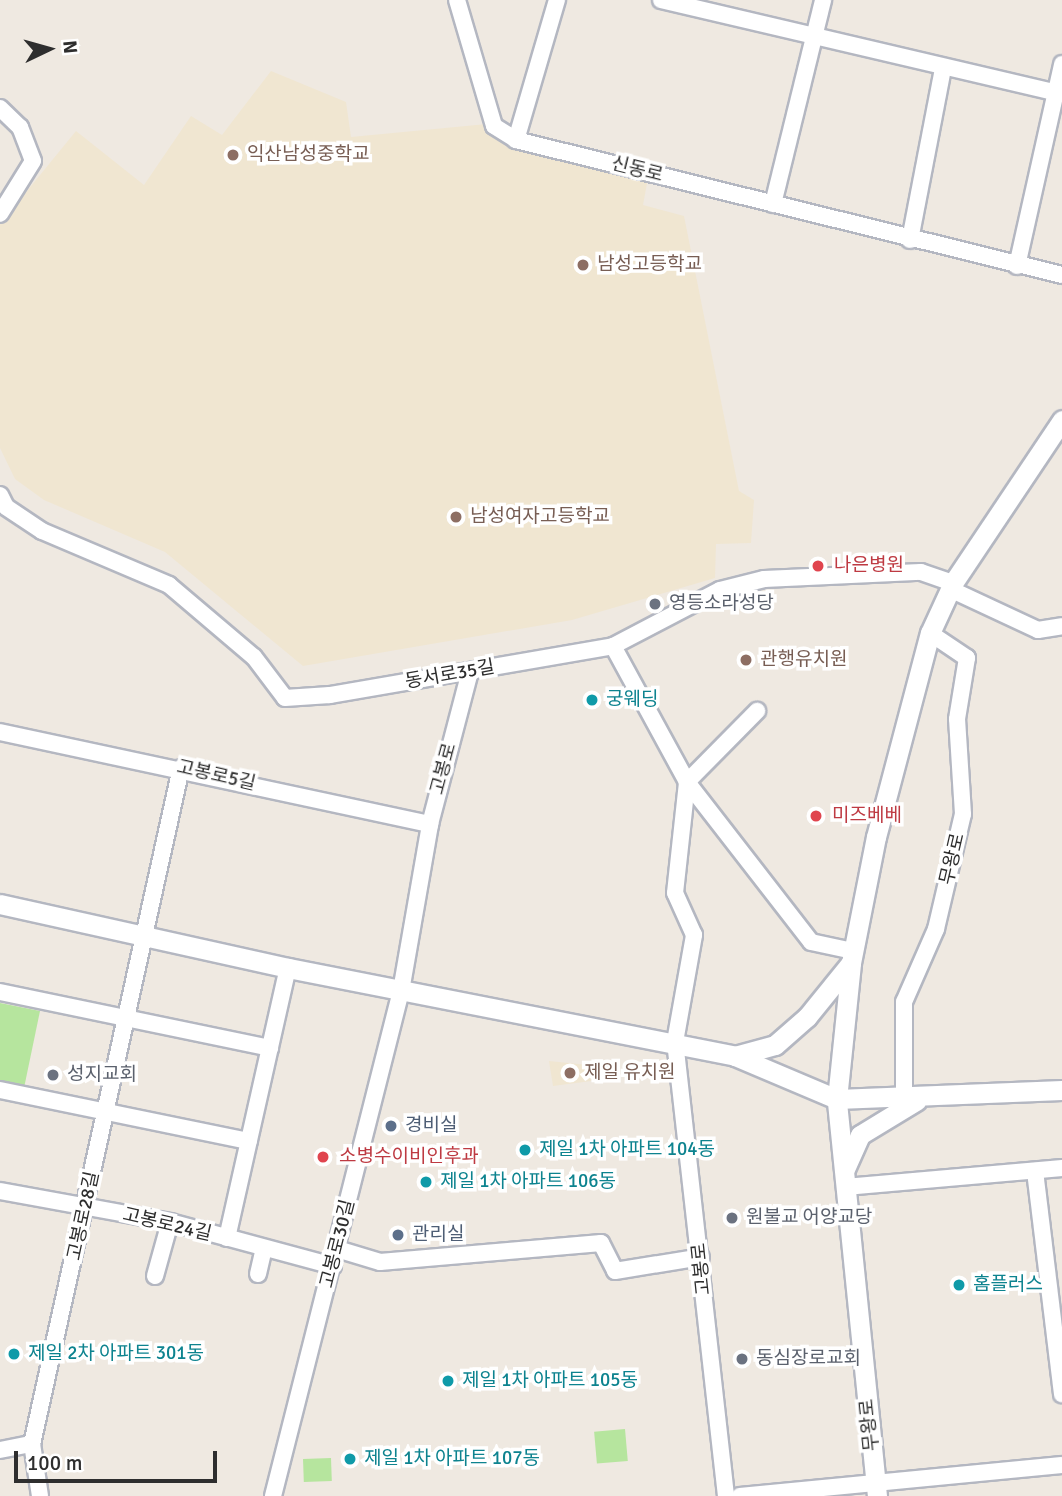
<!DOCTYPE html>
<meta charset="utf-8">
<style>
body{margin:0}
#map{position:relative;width:1062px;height:1496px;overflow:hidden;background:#efe9e1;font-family:Signika,"Noto Sans KR",sans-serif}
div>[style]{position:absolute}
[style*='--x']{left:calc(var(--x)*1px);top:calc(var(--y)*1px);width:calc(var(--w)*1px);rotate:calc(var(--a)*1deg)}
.education>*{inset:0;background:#f0e6d1}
.green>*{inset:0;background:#b6e59e;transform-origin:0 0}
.roads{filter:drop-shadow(2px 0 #b4b7c1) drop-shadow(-2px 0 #b4b7c1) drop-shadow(0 2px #b4b7c1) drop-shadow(0 -2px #b4b7c1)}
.minor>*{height:16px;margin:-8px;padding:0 8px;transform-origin:8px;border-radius:8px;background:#fff}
.tertiary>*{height:19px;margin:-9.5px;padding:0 9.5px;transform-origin:9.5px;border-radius:9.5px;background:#fff}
.dots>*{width:19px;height:19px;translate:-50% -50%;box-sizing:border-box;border:4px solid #fff;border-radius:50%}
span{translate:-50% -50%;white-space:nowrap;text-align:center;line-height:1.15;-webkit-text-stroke:7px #fff;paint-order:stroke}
.education-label{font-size:19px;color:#785e54}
.left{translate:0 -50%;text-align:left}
.street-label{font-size:19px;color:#2e2e2e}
.health-label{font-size:19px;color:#be3a42}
.worship-label{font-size:19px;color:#5b616d}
.culture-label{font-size:19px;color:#0d838f}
.service-label{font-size:19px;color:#4e5e75}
.north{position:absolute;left:14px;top:14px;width:70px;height:70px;-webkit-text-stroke:5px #fff;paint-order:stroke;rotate:85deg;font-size:19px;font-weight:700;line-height:28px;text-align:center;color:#2e2e2e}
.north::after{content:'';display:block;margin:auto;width:24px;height:32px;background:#2e2e2e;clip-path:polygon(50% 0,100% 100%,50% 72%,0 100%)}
.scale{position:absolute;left:14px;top:1451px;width:203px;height:32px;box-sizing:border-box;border:4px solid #2e2e2e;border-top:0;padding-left:9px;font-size:21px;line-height:24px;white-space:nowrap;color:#2e2e2e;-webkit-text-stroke:5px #fff;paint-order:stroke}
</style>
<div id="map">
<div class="education">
<div style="clip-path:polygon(271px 71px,346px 102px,351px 137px,487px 124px,648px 178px,643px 205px,684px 216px,739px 491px,754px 500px,751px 543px,716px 544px,715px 578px,572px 620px,303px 666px,165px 552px,44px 500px,15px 479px,0 448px,0 224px,76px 131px,144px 185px,191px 116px,222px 135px)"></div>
<div style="clip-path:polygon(549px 1061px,588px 1065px,591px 1081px,553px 1086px)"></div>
</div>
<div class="green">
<div style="clip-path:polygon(0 1003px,40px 1011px,24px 1088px,0 1083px)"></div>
<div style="left:625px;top:1429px;width:32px;height:31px;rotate:85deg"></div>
<div style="left:331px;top:1458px;width:23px;height:28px;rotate:88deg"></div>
</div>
<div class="roads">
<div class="minor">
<div style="--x:457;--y:0;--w:131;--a:73.6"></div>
<div style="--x:494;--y:126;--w:26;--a:32"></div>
<div style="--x:516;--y:140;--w:562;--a:13.89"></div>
<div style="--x:661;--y:0;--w:404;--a:13.2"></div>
<div style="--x:0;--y:108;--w:28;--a:44"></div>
<div style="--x:20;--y:127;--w:36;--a:69"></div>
<div style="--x:33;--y:161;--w:62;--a:121.9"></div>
<div style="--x:516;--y:140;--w:146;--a:-73.7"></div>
<div style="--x:773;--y:204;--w:210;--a:-76.2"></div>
<div style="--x:910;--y:240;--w:175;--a:-79.1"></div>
<div style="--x:1017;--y:266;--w:207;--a:-77.4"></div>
<div style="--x:0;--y:495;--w:13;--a:63"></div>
<div style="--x:6;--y:507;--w:43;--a:33.7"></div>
<div style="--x:42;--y:531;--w:138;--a:23"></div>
<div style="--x:169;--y:585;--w:111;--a:40.3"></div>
<div style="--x:254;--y:657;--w:51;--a:52.9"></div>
<div style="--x:285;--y:698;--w:45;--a:-3.8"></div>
<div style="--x:330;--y:695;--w:287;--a:-9.8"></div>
<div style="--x:613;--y:646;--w:121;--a:-27.6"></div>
<div style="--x:720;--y:590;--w:45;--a:-14"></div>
<div style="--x:764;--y:579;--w:157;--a:-2.6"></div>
<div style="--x:921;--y:572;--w:34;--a:19"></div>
<div style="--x:950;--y:589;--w:97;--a:25"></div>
<div style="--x:1038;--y:630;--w:24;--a:-9"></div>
<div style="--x:613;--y:646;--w:155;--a:61.4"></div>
<div style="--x:687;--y:782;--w:202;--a:52.2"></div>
<div style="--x:811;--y:942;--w:43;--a:12.1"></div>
<div style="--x:0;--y:732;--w:440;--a:12.1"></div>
<div style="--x:0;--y:992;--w:276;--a:11.7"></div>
<div style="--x:0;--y:1090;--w:254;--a:11.6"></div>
<div style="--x:904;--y:1099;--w:97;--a:-90"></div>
<div style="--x:904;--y:1002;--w:80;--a:-66.3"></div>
<div style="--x:936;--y:929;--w:118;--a:-76.8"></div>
<div style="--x:963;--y:814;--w:95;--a:-93.6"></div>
<div style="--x:957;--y:719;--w:62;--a:-80.7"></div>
<div style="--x:967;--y:658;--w:45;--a:-146"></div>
<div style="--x:1035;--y:1171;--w:225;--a:83.1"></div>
<div style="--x:845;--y:1187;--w:218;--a:-5"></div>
<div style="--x:0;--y:1191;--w:173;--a:10.3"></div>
<div style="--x:170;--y:1222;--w:169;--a:15.1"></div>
<div style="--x:227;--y:1238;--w:277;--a:-77.3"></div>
<div style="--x:337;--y:1249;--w:45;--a:16.8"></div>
<div style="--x:380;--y:1262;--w:222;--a:-4.9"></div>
<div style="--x:601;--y:1243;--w:31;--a:63"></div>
<div style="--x:615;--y:1271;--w:87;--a:-9.2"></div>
<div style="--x:258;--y:1274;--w:26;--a:-77"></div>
<div style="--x:155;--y:1276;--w:56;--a:-74.5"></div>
<div style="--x:0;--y:1450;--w:33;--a:-11"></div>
<div style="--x:40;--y:1496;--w:53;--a:-98.7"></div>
<div style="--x:32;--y:1444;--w:692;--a:-77.57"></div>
<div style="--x:273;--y:1496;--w:521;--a:-75.78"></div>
<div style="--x:401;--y:991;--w:169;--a:-80.1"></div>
<div style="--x:430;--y:824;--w:157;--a:-75.3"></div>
<div style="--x:726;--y:1496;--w:457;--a:-96.4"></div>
<div style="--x:675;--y:1042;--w:109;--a:-79.9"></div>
<div style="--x:694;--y:935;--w:46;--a:-114.3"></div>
<div style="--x:675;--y:893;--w:112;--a:-83.8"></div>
<div style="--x:687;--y:782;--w:100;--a:-45.4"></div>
<div style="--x:740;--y:1496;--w:323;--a:-5.5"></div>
</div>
<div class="tertiary">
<div style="--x:0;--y:904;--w:295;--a:12.5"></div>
<div style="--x:288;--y:968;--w:456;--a:11.1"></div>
<div style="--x:735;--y:1056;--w:111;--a:22.9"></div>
<div style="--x:837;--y:1099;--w:225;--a:-2.3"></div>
<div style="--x:735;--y:1056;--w:41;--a:-15.4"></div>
<div style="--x:775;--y:1045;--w:43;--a:-41.2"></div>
<div style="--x:807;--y:1017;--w:68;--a:-50.9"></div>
<div style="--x:845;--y:1169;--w:37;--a:-66"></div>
<div style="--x:860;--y:1135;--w:66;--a:-31.3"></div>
<div style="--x:877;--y:1496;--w:399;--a:-95.8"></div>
<div style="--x:837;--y:1099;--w:137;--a:-84.1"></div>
<div style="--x:851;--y:963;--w:128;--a:-78.8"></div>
<div style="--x:876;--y:837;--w:211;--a:-75.2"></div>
<div style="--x:930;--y:633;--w:55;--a:-65.3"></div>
<div style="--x:953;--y:583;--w:196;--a:-56.2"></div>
</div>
</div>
<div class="dots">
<div style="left:233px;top:155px;background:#8d6e63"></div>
<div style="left:583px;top:265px;background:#8d6e63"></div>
<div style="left:456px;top:517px;background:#8d6e63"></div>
<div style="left:818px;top:566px;background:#e0444e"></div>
<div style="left:655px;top:604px;background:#6b7280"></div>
<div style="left:746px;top:660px;background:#8d6e63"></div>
<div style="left:592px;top:700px;background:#0f9aa8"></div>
<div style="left:816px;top:816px;background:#e0444e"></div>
<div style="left:570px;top:1073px;background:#8d6e63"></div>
<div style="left:53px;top:1075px;background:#6b7280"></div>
<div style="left:391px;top:1126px;background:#5c6f8a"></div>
<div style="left:525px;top:1150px;background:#0f9aa8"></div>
<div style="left:323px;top:1157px;background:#e0444e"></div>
<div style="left:426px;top:1182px;background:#0f9aa8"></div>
<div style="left:732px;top:1218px;background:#6b7280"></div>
<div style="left:398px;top:1235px;background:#5c6f8a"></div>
<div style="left:959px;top:1285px;background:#0f9aa8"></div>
<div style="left:14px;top:1354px;background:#0f9aa8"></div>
<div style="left:742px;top:1359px;background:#6b7280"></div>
<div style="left:448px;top:1381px;background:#0f9aa8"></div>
<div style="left:350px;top:1459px;background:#0f9aa8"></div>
</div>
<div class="education-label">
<span class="left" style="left:247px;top:155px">익산남성중학교</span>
<span class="left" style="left:597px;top:265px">남성고등학교</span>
<span class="left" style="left:470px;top:517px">남성여자고등학교</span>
<span class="left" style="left:760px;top:660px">관행유치원</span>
<span class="left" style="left:584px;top:1073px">제일 유치원</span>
</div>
<div class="street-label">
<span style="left:637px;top:170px;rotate:14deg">신동로</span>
<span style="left:450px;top:675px;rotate:-10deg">동서로35길</span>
<span style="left:444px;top:769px;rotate:-75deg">고봉로</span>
<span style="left:216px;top:776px;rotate:13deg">고봉로5길</span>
<span style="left:953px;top:859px;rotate:-77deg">무왕로</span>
<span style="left:84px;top:1216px;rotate:-78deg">고봉로28길</span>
<span style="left:167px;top:1225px;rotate:13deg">고봉로24길</span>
<span style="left:338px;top:1244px;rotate:-76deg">고봉로30길</span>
<span style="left:702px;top:1269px;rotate:-96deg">고봉로</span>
<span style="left:870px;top:1425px;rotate:-96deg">무왕로</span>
</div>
<div class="health-label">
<span class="left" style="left:834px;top:566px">나은병원</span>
<span class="left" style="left:832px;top:816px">미즈베베</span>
<span class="left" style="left:339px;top:1157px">소병수이비인후과</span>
</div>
<div class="worship-label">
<span class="left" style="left:669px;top:604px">영등소라성당</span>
<span class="left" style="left:67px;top:1075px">성지교회</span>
<span class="left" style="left:746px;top:1218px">원불교 어양교당</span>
<span class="left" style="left:756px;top:1359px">동심장로교회</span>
</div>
<div class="culture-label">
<span class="left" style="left:606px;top:700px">궁웨딩</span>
<span class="left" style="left:539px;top:1150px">제일 1차 아파트 104동</span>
<span class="left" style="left:440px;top:1182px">제일 1차 아파트 106동</span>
<span class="left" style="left:973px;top:1285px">홈플러스</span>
<span class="left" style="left:28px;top:1354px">제일 2차 아파트 301동</span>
<span class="left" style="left:462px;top:1381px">제일 1차 아파트 105동</span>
<span class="left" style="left:364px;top:1459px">제일 1차 아파트 107동</span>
</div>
<div class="service-label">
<span class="left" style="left:405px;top:1126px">경비실</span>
<span class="left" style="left:412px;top:1235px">관리실</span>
</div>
<div class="north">N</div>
<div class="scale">100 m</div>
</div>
